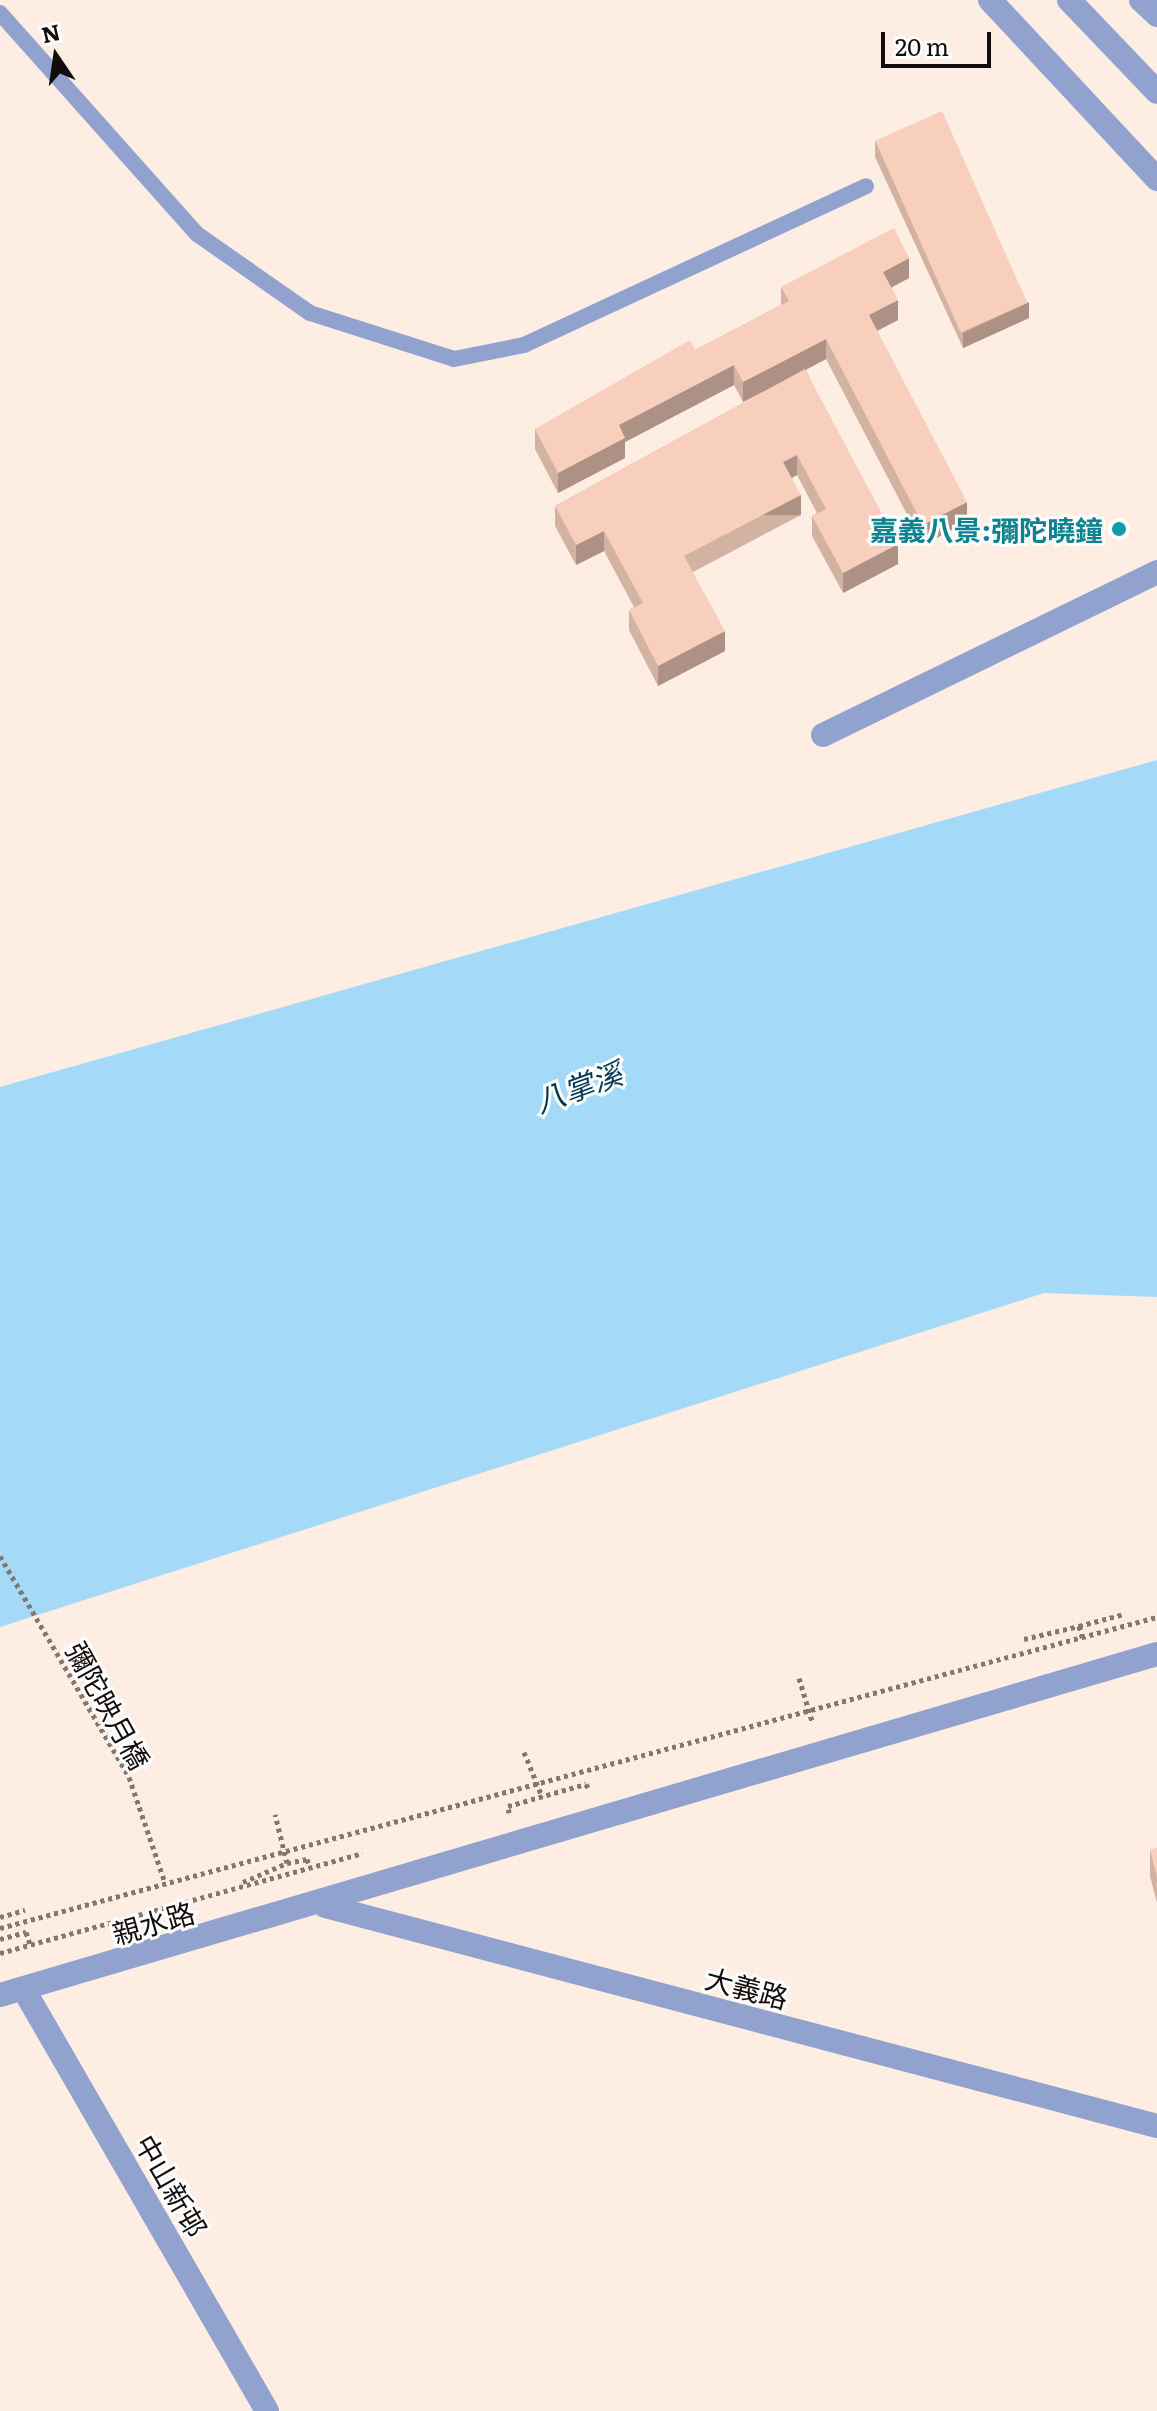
<!DOCTYPE html>
<meta charset="utf-8">
<style>
body{margin:0}
#map{position:relative;width:1157px;height:2411px;overflow:hidden;background:#fdede3;font-family:Literata,"Noto Sans TC",serif}
div>[style]{position:absolute}
[style*='--x']{left:calc(var(--x)*1px);top:calc(var(--y)*1px);width:calc(var(--w)*1px);rotate:calc(var(--a)*1deg)}
.water>*{inset:0;background:#a4d9f7}
.path>*{height:5px;margin-top:-2.5px;transform-origin:0;background:repeating-linear-gradient(90deg,#827871 0 4px,transparent 0 8px)}
.service>*{height:16px;margin:-8px;padding:0 8px;transform-origin:8px;border-radius:8px;background:#90a2cd}
.minor>*{height:24px;margin:-12px;padding:0 12px;transform-origin:12px;border-radius:12px;background:#90a2cd}
.tertiary>*{height:24px;margin:-12px;padding:0 12px;transform-origin:12px;border-radius:12px;background:#90a2cd}
.wall>*{inset:0;background:#d4b2a2}
.shaded-wall>*{inset:0;background:#ad9184;transform-origin:0 0}
.building>*{inset:0;background:#f7cfbc;transform-origin:0 0}
.dots>*{width:22px;height:22px;translate:-50% -50%;box-sizing:border-box;border:4px solid #fefefe;border-radius:50%}
span{translate:-50% -50%;white-space:nowrap;text-align:center;line-height:1.15;-webkit-text-stroke:6px #fefefe;paint-order:stroke}
.culture-label{font-size:28px;color:#0d838f;font-weight:700}
.right{translate:-100% -50%;text-align:right}
.street-label{font-size:28px;color:#120d0a}
.water-label{font-size:30px;color:#003a53;font-style:italic}
.north{position:absolute;left:16px;top:16px;width:80px;height:80px;-webkit-text-stroke:6px #fefefe;paint-order:stroke;rotate:347deg;font-size:22px;font-weight:700;line-height:32px;text-align:center;color:#120d0a}
.north::after{content:'';display:block;margin:auto;width:28px;height:36px;background:#120d0a;clip-path:polygon(50% 0,100% 100%,50% 72%,0 100%)}
.scale{position:absolute;left:881px;top:32px;width:110px;height:36px;box-sizing:border-box;border:4px solid #120d0a;border-top:0;padding-left:10px;font-size:24px;line-height:28px;white-space:nowrap;color:#120d0a;-webkit-text-stroke:6px #fefefe;paint-order:stroke}
</style>
<div id="map">
<div class="water">
<div style="clip-path:polygon(1157px 760px,1157px 1297px,1044px 1293px,0 1627px,0 1087px)"></div>
</div>
<div class="path">
<div style="--x:0;--y:1556;--w:256;--a:59.7"></div>
<div style="--x:129;--y:1777;--w:112;--a:71.2"></div>
<div style="--x:1079;--y:1626;--w:47;--a:-14.9"></div>
<div style="--x:1024;--y:1639;--w:57;--a:-13.3"></div>
<div style="--x:1079;--y:1626;--w:15;--a:74"></div>
<div style="--x:799;--y:1678;--w:45;--a:73.2"></div>
<div style="--x:524;--y:1752;--w:48;--a:67.8"></div>
<div style="--x:509;--y:1813;--w:7;--a:-98"></div>
<div style="--x:508;--y:1806;--w:81;--a:-15.8"></div>
<div style="--x:586;--y:1784;--w:7;--a:63"></div>
<div style="--x:287;--y:1863;--w:20;--a:-11"></div>
<div style="--x:307;--y:1859;--w:9;--a:69"></div>
<div style="--x:243;--y:1882;--w:48;--a:-23.4"></div>
<div style="--x:287;--y:1863;--w:50;--a:-103.8"></div>
<div style="--x:0;--y:1917;--w:26;--a:-16"></div>
<div style="--x:0;--y:1928;--w:1198;--a:-15.05"></div>
<div style="--x:0;--y:1939;--w:27;--a:-15"></div>
<div style="--x:26;--y:1932;--w:13;--a:72"></div>
<div style="--x:0;--y:1953;--w:376;--a:-15.4"></div>
</div>
<div class="service">
<div style="--x:0;--y:13;--w:296;--a:48.3"></div>
<div style="--x:197;--y:234;--w:138;--a:35"></div>
<div style="--x:310;--y:313;--w:151;--a:17.7"></div>
<div style="--x:454;--y:359;--w:71;--a:-11.3"></div>
<div style="--x:524;--y:345;--w:377;--a:-24.9"></div>
</div>
<div class="minor">
<div style="--x:990;--y:0;--w:245;--a:47"></div>
<div style="--x:823;--y:735;--w:372;--a:-26"></div>
<div style="--x:325;--y:1906;--w:861;--a:14.81"></div>
<div style="--x:24;--y:1990;--w:486;--a:60"></div>
<div style="--x:0;--y:1995;--w:1206;--a:-16.42"></div>
</div>
<div class="tertiary">
<div style="--x:1069;--y:0;--w:127;--a:46.3"></div>
<div style="--x:1141;--y:0;--w:22;--a:43"></div>
</div>
<div class="wall">
<div style="clip-path:polygon(875px 141px,1029px 318px,963px 348px,875px 157px)"></div>
<div style="clip-path:polygon(909px 278px,891px 287px,898px 320px,877px 331px,967px 522px,923px 545px,826px 359px,806px 370px,898px 564px,843px 593px,812px 536px,812px 516px,817px 513px,797px 475px,792px 478px,801px 515px,693px 572px,725px 651px,658px 686px,629px 630px,629px 610px,634px 607px,604px 551px,576px 565px,555px 526px,555px 506px,772px 387px,743px 402px,734px 385px,625px 442px,625px 458px,558px 493px,535px 449px,535px 429px,695px 350px,781px 305px,781px 287px)"></div>
<div style="clip-path:polygon(1157px 1848px,1157px 1903px,1150px 1876px,1150px 1850px)"></div>
</div>
<div class="shaded-wall">
<div style="clip-path:polygon(909px 258px,909px 278px,883px 292px,883px 272px)"></div>
<div style="clip-path:polygon(898px 300px,898px 320px,869px 335px,869px 315px)"></div>
<div style="clip-path:polygon(1029px 302px,1029px 318px,963px 348px,963px 333px)"></div>
<div style="clip-path:polygon(826px 339px,826px 359px,743px 402px,743px 382px)"></div>
<div style="clip-path:polygon(734px 365px,734px 385px,625px 442px,625px 458px,558px 493px,558px 473px,619px 425px)"></div>
<div style="clip-path:polygon(797px 455px,797px 475px,783px 482px,783px 462px)"></div>
<div style="left:801px;top:495px;width:20px;height:132px;rotate:90deg"></div>
<div style="clip-path:polygon(967px 502px,967px 522px,923px 545px,923px 525px)"></div>
<div style="clip-path:polygon(604px 531px,604px 551px,576px 565px,576px 545px)"></div>
<div style="clip-path:polygon(898px 544px,898px 564px,843px 593px,843px 573px)"></div>
<div style="clip-path:polygon(725px 631px,725px 651px,658px 686px,658px 666px)"></div>
</div>
<div class="building">
<div style="left:942px;top:111px;width:210px;height:73px;rotate:66deg"></div>
<div style="clip-path:polygon(894px 228px,909px 258px,883px 272px,898px 300px,869px 315px,967px 502px,923px 525px,826px 339px,743px 382px,734px 365px,619px 425px,625px 438px,558px 473px,535px 429px,690px 340px,695px 350px,789px 301px,781px 287px)"></div>
<div style="clip-path:polygon(805px 369px,898px 544px,843px 573px,812px 516px,826px 509px,797px 455px,783px 462px,801px 495px,684px 556px,725px 631px,658px 666px,629px 610px,643px 603px,604px 531px,576px 545px,555px 506px)"></div>
<div style="clip-path:polygon(1157px 1848px,1157px 1877px,1150px 1850px)"></div>
</div>
<div class="dots">
<div style="left:1119px;top:529px;background:#0f9aa8"></div>
</div>
<div class="culture-label">
<span class="right" style="left:1103px;top:529px">嘉義八景:彌陀曉鐘</span>
</div>
<div class="street-label">
<span style="left:109px;top:1705px;rotate:61deg">彌陀映月橋</span>
<span style="left:153px;top:1922px;rotate:-16deg">親水路</span>
<span style="left:747px;top:1987px;rotate:15deg">大義路</span>
<span style="left:172px;top:2185px;rotate:60deg">中山新邨</span>
</div>
<div class="water-label">
<span style="left:578px;top:1086px;rotate:-20deg">八掌溪</span>
</div>
<div class="north">N</div>
<div class="scale">20 m</div>
</div>
